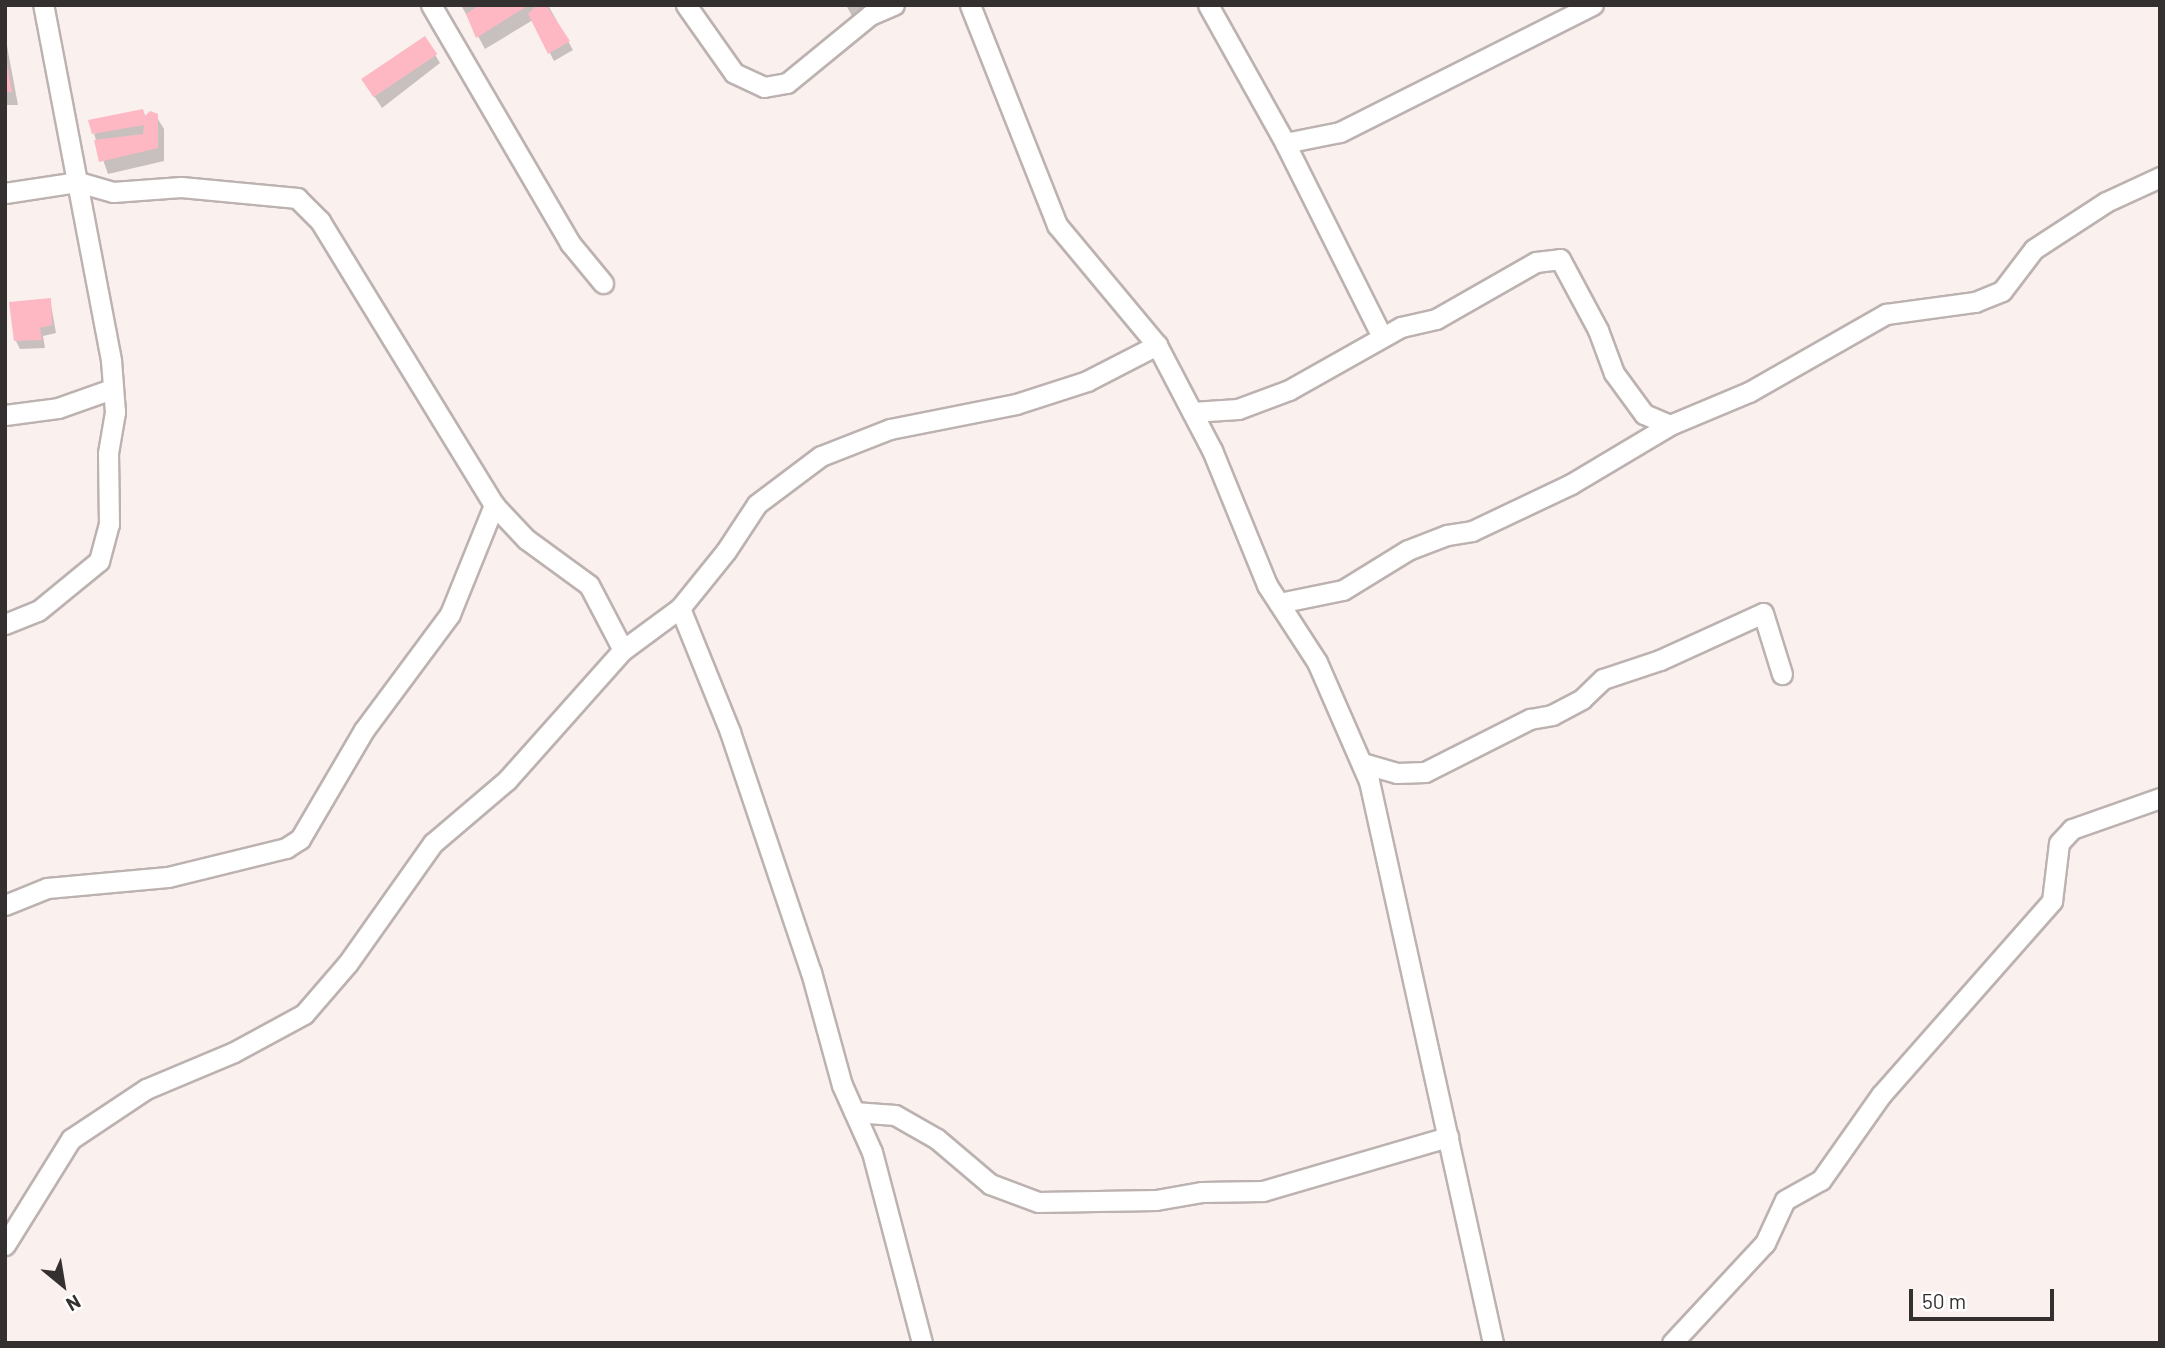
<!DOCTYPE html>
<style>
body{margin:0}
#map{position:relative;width:2165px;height:1348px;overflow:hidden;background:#faf0ee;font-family:Barlow,sans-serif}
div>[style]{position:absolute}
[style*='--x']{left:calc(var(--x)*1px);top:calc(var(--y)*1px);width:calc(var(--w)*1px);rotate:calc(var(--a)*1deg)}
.shadow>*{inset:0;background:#0003}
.building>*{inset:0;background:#fdb8c3;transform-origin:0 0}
.roads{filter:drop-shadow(2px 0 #bcb2b0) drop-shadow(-2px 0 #bcb2b0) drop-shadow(0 2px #bcb2b0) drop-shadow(0 -2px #bcb2b0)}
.street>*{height:19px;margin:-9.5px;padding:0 9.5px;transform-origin:9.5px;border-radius:9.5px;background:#fff}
span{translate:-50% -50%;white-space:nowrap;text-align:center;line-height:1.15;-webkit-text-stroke:5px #fff;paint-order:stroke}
.frame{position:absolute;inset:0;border:7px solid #33302f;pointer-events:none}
.north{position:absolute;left:28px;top:1250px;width:70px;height:70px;-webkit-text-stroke:5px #fff;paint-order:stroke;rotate:150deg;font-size:19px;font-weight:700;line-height:28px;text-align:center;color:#33302f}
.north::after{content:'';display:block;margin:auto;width:24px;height:32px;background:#33302f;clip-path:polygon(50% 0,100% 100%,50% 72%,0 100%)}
.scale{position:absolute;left:1909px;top:1289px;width:145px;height:32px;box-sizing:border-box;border:4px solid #33302f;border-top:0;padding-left:9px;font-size:21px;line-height:24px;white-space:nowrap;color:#33302f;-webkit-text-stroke:5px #fff;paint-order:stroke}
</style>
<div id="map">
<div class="shadow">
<div style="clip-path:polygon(461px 5px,548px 5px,573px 50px,554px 61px,533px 20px,485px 49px)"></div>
<div style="clip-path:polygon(846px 5px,875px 5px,852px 16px)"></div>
<div style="clip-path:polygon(5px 35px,18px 105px,5px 105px)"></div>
<div style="clip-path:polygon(425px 38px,440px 63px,382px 108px,372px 93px)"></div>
<div style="clip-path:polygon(143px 111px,146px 117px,156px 116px,164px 129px,164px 161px,108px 174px,94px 134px)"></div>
<div style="clip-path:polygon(50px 299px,56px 333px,43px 336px,45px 348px,20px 349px,16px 341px)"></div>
</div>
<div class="building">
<div style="clip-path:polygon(480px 5px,529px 5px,476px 38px,466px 14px)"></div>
<div style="clip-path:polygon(537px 5px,546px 5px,570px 41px,548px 54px,528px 14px)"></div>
<div style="left:425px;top:36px;width:22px;height:77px;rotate:56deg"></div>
<div style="clip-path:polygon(7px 63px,12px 92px,5px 92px)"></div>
<div style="clip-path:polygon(143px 109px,145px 116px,150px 111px,158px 114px,158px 148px,99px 162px,94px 140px,143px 134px,144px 125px,92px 134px,88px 120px)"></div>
<div style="clip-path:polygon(51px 298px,52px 325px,40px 328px,42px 340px,14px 341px,9px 302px)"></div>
</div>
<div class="roads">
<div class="street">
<div style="--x:431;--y:5;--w:276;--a:59.7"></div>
<div style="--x:570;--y:243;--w:52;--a:50.5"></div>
<div style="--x:686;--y:5;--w:83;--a:54.8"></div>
<div style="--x:734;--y:73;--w:33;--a:25"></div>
<div style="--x:764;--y:87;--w:23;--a:-10"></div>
<div style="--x:787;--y:83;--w:107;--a:-39.3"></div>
<div style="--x:870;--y:15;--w:26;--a:-23"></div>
<div style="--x:970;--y:5;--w:237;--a:68.4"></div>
<div style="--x:1057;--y:225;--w:156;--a:50.2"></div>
<div style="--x:1157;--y:345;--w:119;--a:62.4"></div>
<div style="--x:1212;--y:450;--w:146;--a:67.8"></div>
<div style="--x:1267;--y:585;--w:92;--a:57"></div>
<div style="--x:1317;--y:662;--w:130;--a:66.4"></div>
<div style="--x:1369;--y:781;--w:576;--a:77.56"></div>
<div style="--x:1208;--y:5;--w:158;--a:60.8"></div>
<div style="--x:1285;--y:143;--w:217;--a:63.4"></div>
<div style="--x:1285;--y:143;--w:56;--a:-11.3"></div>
<div style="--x:1340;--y:132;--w:283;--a:-26.7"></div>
<div style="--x:5;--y:193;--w:74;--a:-8.6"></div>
<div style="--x:78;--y:182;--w:36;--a:16"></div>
<div style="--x:113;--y:192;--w:68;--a:-4.2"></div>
<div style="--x:181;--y:187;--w:117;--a:5.4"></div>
<div style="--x:297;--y:198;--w:33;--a:45"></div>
<div style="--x:320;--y:221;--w:333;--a:58.5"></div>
<div style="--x:494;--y:505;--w:47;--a:46.7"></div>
<div style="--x:526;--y:539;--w:78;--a:36.1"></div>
<div style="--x:589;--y:585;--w:73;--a:62.4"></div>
<div style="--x:1192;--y:412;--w:46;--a:-3.7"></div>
<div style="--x:1238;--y:409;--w:54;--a:-20.4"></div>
<div style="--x:1289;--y:390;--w:129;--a:-29.4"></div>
<div style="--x:1401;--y:327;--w:36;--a:-13"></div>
<div style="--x:1436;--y:319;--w:115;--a:-29.7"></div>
<div style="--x:1536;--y:262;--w:24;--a:-7"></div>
<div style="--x:1560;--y:259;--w:81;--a:61.8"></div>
<div style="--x:1598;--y:330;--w:46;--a:69.6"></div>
<div style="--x:1614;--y:373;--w:51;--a:53.8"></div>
<div style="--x:1644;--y:414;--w:28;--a:23"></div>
<div style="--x:1670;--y:425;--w:86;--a:-22.7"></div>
<div style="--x:1749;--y:392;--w:158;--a:-29.7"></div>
<div style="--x:1886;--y:314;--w:90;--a:-7.7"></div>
<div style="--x:1975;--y:302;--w:29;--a:-22"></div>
<div style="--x:2002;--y:291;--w:53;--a:-52.7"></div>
<div style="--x:2034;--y:249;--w:86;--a:-33.1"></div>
<div style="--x:2106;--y:202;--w:60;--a:-24.8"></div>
<div style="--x:5;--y:415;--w:53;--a:-7.5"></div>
<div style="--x:58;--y:408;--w:57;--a:-19.4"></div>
<div style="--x:1279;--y:603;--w:65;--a:-11.5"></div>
<div style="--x:1343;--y:590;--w:76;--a:-31.6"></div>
<div style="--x:1408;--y:550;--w:42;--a:-21"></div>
<div style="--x:1447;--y:535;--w:25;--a:-9"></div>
<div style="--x:1472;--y:531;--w:110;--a:-25.4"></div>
<div style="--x:1571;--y:484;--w:115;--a:-30.8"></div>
<div style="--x:680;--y:608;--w:134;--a:68"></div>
<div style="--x:730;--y:732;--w:253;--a:71.4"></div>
<div style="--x:811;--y:972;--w:117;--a:74.7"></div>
<div style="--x:842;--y:1085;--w:73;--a:65.9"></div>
<div style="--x:872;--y:1152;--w:197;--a:75.3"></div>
<div style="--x:5;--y:624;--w:35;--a:-22"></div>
<div style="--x:38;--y:611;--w:79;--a:-39.3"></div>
<div style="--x:99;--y:561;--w:38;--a:-75"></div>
<div style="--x:109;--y:524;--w:71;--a:-90.8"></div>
<div style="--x:108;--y:453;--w:42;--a:-80.3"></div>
<div style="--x:115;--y:412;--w:52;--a:-94.4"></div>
<div style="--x:111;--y:360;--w:361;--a:-100.8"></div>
<div style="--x:1362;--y:763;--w:36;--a:16"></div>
<div style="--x:1397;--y:773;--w:28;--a:-2"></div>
<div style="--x:1425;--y:772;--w:118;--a:-26.8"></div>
<div style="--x:1530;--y:719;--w:22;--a:-10"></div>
<div style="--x:1552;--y:715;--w:34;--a:-28"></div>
<div style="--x:1582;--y:699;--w:29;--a:-44"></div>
<div style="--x:1603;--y:679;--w:60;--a:-18.4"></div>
<div style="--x:1660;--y:660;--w:113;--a:-24.5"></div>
<div style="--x:1763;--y:613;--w:64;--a:72.7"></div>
<div style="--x:5;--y:905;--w:45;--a:-22"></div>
<div style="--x:47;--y:888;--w:121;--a:-5.2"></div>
<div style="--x:168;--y:877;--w:122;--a:-13.8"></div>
<div style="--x:286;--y:848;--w:17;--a:-33"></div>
<div style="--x:300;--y:839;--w:126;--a:-59.6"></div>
<div style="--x:364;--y:730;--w:144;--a:-53.4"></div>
<div style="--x:450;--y:614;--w:118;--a:-68"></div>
<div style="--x:854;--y:1112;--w:41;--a:4.2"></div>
<div style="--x:895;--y:1115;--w:48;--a:29.7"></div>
<div style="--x:937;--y:1139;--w:70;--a:40.3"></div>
<div style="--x:990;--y:1184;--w:51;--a:20.6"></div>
<div style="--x:1038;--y:1202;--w:118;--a:-1"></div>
<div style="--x:1156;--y:1200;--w:47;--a:-9.9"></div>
<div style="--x:1202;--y:1192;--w:61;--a:-0.9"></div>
<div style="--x:1263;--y:1191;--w:193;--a:-16.3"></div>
<div style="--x:5;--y:1245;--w:125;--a:-58.1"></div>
<div style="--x:71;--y:1139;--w:90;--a:-33.7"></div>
<div style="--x:146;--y:1089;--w:95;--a:-22.8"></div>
<div style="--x:234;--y:1052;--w:80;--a:-28.5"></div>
<div style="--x:304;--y:1014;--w:67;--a:-49.2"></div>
<div style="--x:348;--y:963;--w:147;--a:-54.7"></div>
<div style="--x:433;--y:843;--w:97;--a:-40.4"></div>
<div style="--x:507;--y:780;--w:174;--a:-48.3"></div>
<div style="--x:623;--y:650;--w:71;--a:-36.4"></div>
<div style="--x:680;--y:608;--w:73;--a:-51.1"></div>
<div style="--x:726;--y:551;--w:56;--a:-56.6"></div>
<div style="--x:757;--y:504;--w:80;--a:-36.9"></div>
<div style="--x:821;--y:456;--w:74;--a:-21.4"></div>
<div style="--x:890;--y:429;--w:128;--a:-11.2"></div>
<div style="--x:1016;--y:404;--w:75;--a:-17.9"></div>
<div style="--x:1087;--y:381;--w:79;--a:-27.2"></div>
<div style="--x:1672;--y:1343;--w:137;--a:-47.1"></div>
<div style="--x:1765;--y:1243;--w:47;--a:-65.1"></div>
<div style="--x:1785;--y:1200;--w:41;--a:-29.1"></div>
<div style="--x:1821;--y:1180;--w:104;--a:-54.8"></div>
<div style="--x:1881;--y:1095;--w:259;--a:-48.6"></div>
<div style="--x:2052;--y:901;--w:58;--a:-83.1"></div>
<div style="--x:2059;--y:843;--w:19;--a:-47"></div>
<div style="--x:2072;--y:829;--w:93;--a:-19.4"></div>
</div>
</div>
<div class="frame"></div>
<div class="north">N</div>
<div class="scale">50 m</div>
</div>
